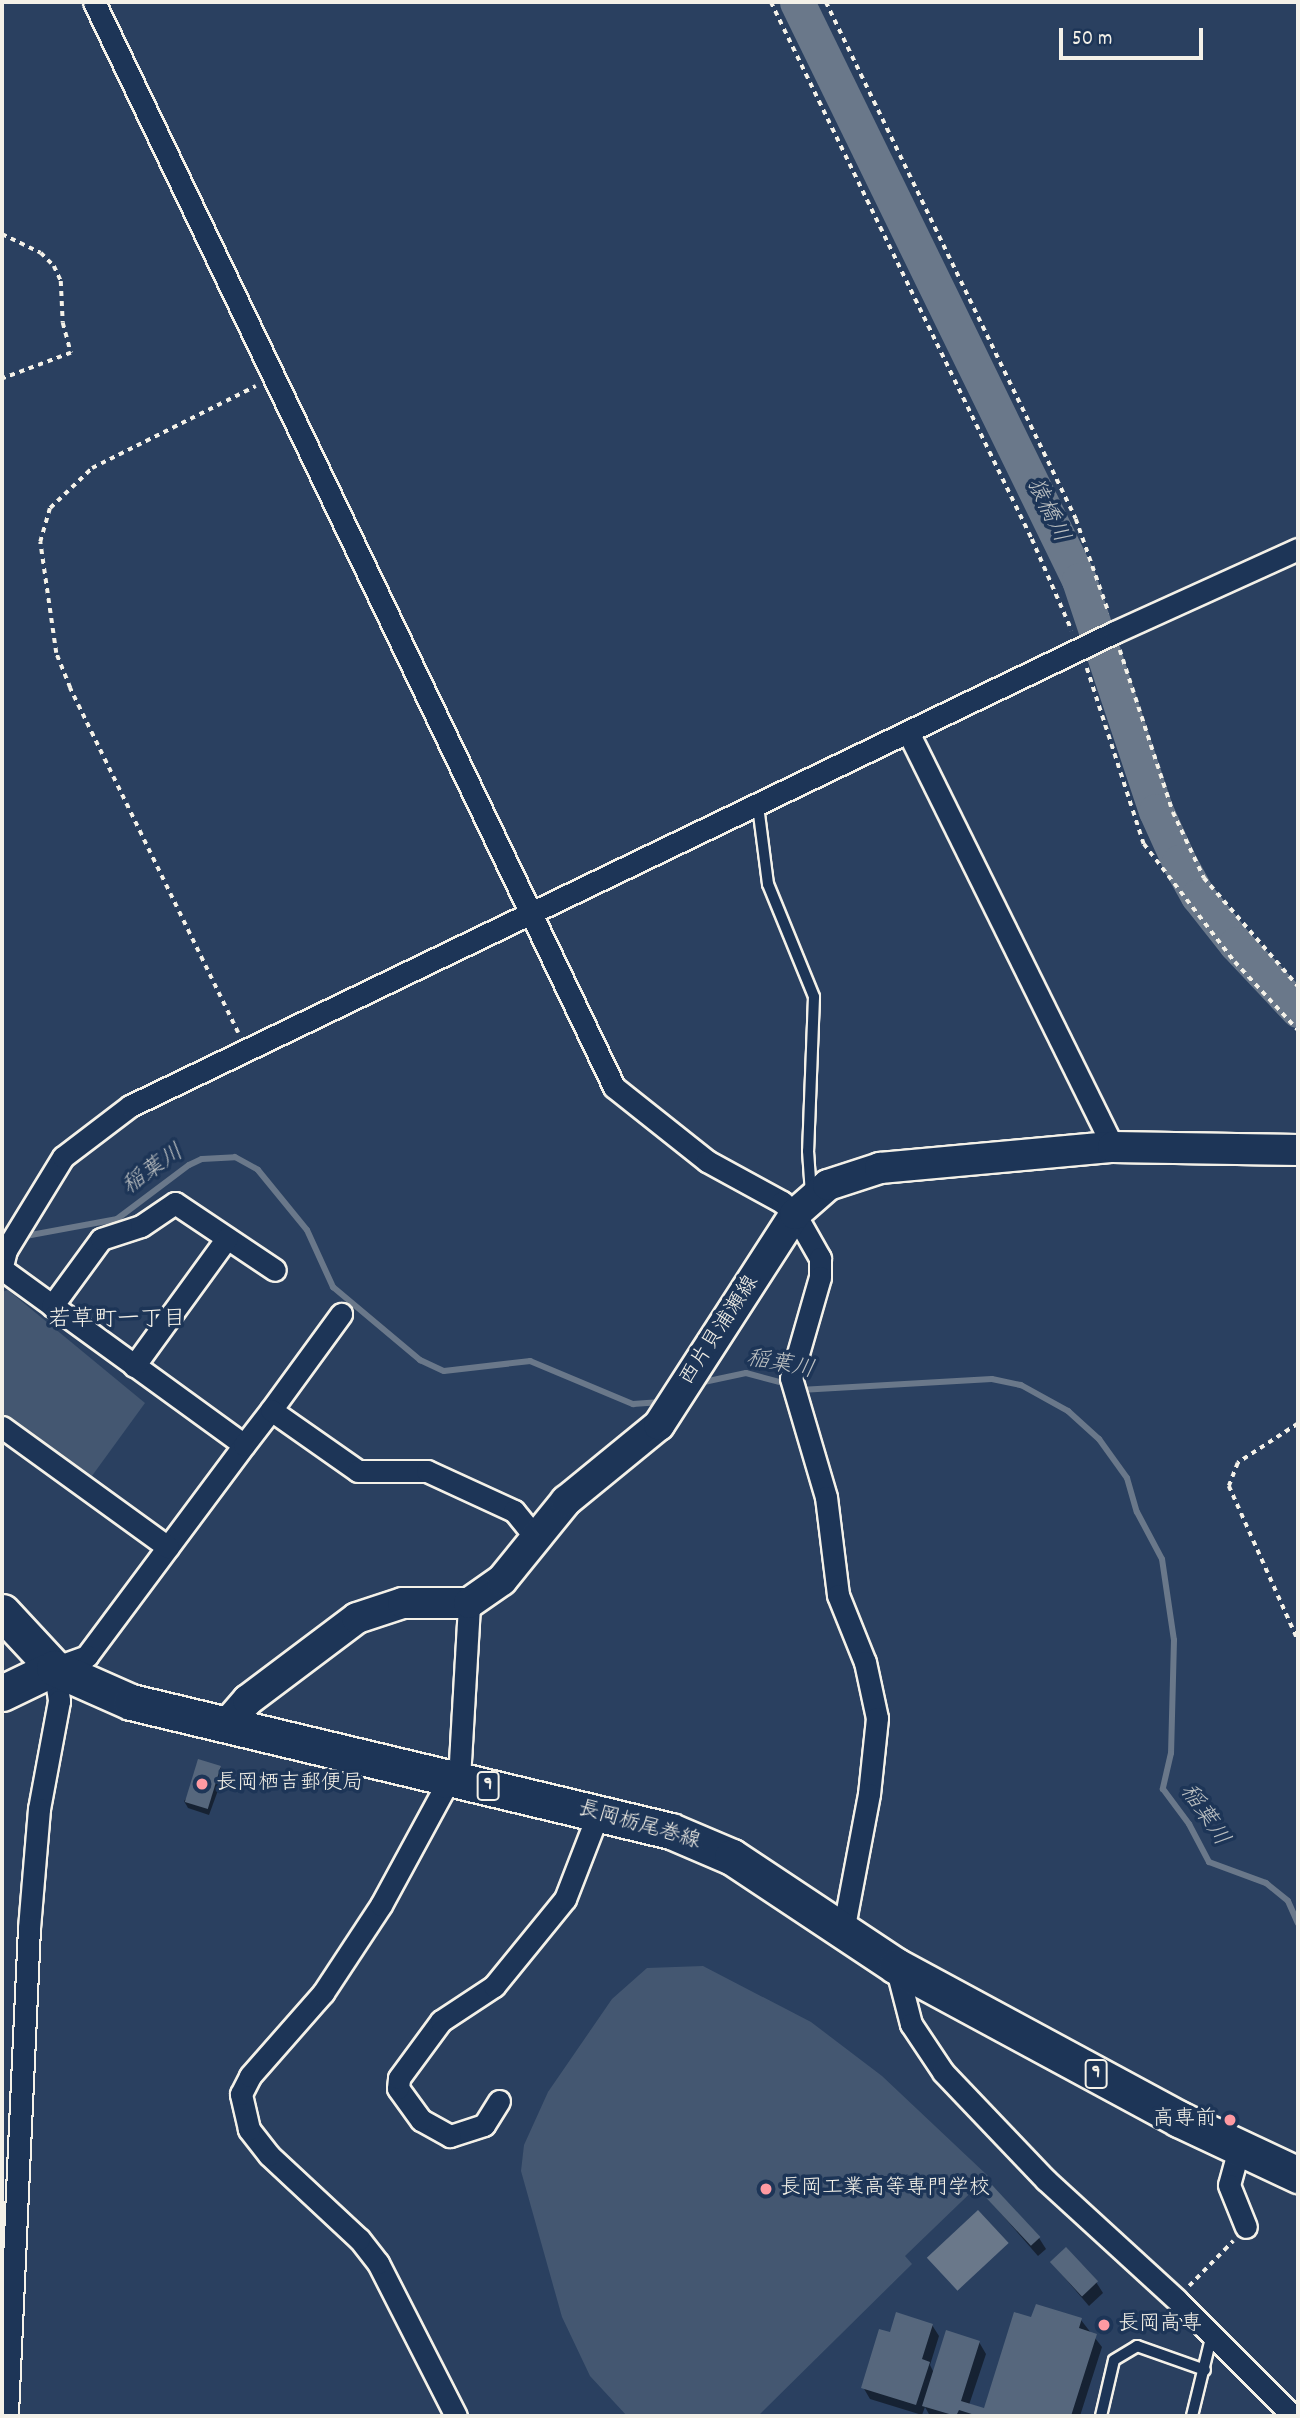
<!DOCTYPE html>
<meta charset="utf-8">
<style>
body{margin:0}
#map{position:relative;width:1300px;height:2418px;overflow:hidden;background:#2a4060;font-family:Dekko,"Klee One",sans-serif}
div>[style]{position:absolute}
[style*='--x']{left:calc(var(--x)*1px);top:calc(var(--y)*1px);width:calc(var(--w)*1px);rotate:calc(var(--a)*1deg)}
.green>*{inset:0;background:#445771}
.water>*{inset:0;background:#6a788a;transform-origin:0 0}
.shadow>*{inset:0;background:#0007}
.stream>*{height:6px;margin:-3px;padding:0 3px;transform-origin:3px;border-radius:3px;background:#6a788a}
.river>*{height:35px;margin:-17.5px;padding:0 17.5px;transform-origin:17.5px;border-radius:17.5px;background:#6a788a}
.building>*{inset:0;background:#56677d;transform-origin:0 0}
.path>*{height:3.5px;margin-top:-1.75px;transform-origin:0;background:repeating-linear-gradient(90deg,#f4f1e8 0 5px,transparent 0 10px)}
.roads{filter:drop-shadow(2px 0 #f4f1e8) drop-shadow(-2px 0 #f4f1e8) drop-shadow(0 2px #f4f1e8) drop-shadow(0 -2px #f4f1e8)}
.lane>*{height:10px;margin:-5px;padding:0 5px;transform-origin:5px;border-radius:5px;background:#1d3557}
.street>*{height:21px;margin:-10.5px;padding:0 10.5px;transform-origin:10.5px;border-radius:10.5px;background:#1d3557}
.secondary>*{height:30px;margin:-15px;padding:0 15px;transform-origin:15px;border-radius:15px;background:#1d3557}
.primary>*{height:35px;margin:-17.5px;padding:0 17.5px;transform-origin:17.5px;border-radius:17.5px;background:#1d3557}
.dots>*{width:19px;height:19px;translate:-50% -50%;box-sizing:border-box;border:4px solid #1d3557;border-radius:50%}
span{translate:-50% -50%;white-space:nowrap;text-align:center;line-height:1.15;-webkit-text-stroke:7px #1d3557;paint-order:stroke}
.shield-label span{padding:2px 5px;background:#1d3557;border:2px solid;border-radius:5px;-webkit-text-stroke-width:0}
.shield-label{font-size:19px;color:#f4f1e8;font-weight:700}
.street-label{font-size:21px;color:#f4f1e8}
.poi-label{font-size:21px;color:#f4f1e8}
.left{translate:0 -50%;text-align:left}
.right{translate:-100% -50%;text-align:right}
.water-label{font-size:23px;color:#bdc1c2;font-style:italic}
.neighbourhood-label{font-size:23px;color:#f4f1e8}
.frame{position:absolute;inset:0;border:4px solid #f4f1e8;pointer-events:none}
.scale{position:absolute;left:1059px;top:28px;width:144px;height:32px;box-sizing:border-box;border:4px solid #f4f1e8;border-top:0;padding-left:9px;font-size:21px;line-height:24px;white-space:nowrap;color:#f4f1e8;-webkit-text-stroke:5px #1d3557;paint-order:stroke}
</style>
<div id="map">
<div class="green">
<div style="clip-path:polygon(8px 1290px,145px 1403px,89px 1480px,2px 1417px,2px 1292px)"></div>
<div style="clip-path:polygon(703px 1966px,811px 2022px,882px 2076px,988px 2176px,905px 2256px,912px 2264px,758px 2416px,627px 2416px,590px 2376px,562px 2317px,521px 2171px,524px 2145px,548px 2092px,612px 1999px,647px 1968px)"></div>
</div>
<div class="water">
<div style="left:978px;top:2210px;width:45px;height:70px;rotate:47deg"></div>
</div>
<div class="shadow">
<div style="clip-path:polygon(220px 1767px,224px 1774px,209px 1815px,188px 1808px,184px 1801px)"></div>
<div style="clip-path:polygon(984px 2194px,1039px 2238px,1046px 2249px,1038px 2256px)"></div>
<div style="clip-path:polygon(1052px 2263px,1096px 2282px,1103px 2293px,1089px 2306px)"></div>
<div style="clip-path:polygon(1032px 2320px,1081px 2320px,1102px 2347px,1080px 2416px,930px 2416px,925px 2407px,922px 2415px,870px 2399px,863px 2387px,891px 2334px,932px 2325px,939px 2336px,930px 2365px,934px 2373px,979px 2342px,986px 2354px,969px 2405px,985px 2410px)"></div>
</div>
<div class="stream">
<div style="--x:20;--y:1237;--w:99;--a:-10.5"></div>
<div style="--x:117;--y:1219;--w:90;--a:-36.9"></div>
<div style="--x:189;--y:1165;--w:14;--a:-25"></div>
<div style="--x:202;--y:1159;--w:33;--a:-3"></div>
<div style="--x:235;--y:1157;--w:26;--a:29"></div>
<div style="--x:258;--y:1170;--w:77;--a:50.8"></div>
<div style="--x:307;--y:1230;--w:63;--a:65.5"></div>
<div style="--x:333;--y:1287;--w:114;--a:40"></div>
<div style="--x:420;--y:1360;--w:26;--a:25"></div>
<div style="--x:444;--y:1371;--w:87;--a:-6.6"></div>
<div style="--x:530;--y:1361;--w:112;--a:22.7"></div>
<div style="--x:633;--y:1404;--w:28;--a:-4"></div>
<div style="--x:699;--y:1383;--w:48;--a:-12"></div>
<div style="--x:746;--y:1373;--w:42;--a:15"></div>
<div style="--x:800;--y:1390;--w:192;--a:-3.3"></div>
<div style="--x:992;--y:1379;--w:30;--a:12"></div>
<div style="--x:1021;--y:1385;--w:54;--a:29"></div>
<div style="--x:1068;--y:1411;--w:42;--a:42.1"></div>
<div style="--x:1099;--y:1439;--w:48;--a:54.3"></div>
<div style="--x:1127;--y:1478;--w:35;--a:74"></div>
<div style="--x:1137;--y:1512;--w:53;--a:62"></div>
<div style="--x:1162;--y:1559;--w:82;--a:81.6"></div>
<div style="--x:1174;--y:1640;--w:113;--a:91.5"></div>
<div style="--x:1171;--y:1753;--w:37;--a:103"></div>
<div style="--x:1163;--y:1789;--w:44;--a:53.4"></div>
<div style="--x:1189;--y:1824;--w:43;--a:62.2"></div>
<div style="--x:1209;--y:1862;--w:61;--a:20.2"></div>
<div style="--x:1266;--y:1883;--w:28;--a:39"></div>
<div style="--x:1288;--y:1901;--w:24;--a:66"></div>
</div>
<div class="river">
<div style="--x:797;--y:2;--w:643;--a:63.99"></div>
<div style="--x:1079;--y:580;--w:243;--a:71.6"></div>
<div style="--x:1156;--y:811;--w:56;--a:65.7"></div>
<div style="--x:1179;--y:862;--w:39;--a:61"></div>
<div style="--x:1198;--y:896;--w:61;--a:51.6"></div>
<div style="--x:1236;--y:944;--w:91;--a:46.8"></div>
</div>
<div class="building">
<div style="left:198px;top:1759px;width:24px;height:45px;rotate:17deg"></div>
<div style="left:992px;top:2185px;width:71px;height:13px;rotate:47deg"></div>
<div style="left:1066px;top:2247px;width:47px;height:22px;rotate:47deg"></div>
<div style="clip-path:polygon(1036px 2304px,1082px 2318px,1079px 2328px,1097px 2334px,1071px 2416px,978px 2416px,959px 2410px,956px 2416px,922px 2406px,946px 2330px,980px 2341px,961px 2401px,984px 2408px,1014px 2312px,1031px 2317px)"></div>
<div style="clip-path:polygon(896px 2312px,933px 2324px,922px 2359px,930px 2362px,916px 2405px,861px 2388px,879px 2329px,890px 2332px)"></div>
</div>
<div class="path">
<div style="--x:771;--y:2;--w:597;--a:64.08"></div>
<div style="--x:1032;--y:539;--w:100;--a:66.5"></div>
<div style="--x:826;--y:2;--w:574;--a:64.19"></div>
<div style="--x:1076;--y:519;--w:100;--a:70.7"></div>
<div style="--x:2;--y:234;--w:43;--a:26"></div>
<div style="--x:41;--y:253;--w:18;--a:45"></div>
<div style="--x:54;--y:266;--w:17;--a:65"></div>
<div style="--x:61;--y:281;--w:42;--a:87.3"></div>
<div style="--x:63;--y:323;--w:31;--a:75"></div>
<div style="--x:71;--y:353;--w:74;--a:159.4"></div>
<div style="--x:1120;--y:650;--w:170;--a:71.9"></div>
<div style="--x:1173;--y:812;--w:73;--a:64.8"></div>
<div style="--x:1204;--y:878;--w:143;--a:49"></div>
<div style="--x:1087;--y:668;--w:185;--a:72.1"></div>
<div style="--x:1144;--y:844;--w:149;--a:52.4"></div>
<div style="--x:1235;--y:962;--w:93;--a:47.2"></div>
<div style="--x:238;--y:1033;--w:384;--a:-116"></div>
<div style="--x:70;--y:688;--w:38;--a:-112"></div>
<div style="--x:56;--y:653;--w:112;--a:-98.2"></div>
<div style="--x:40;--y:542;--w:35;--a:-74"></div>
<div style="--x:50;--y:508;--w:58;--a:-43.6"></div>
<div style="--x:92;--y:468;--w:183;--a:-26.6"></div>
<div style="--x:1298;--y:1424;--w:72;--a:147"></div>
<div style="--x:1238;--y:1463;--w:25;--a:111"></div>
<div style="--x:1229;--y:1486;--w:169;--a:65.9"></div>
<div style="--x:1189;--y:2286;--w:63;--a:-45.6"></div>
</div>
<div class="roads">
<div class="lane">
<div style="--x:758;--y:806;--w:79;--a:82.7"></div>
<div style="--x:768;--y:884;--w:122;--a:67.8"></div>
<div style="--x:814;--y:997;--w:154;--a:92.2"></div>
<div style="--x:808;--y:1151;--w:43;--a:86"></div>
<div style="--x:1101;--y:2416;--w:57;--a:-76.9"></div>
<div style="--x:1114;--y:2360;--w:27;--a:-31"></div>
<div style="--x:1137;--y:2346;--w:72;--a:19.4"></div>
<div style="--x:1192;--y:2416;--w:80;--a:-76.3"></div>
</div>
<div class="street">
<div style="--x:94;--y:2;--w:1203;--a:64.39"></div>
<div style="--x:614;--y:1087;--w:119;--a:38.5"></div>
<div style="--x:707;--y:1161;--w:85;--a:28.7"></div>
<div style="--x:782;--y:1202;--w:18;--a:43"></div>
<div style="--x:795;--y:1214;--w:51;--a:60.4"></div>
<div style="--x:820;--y:1258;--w:19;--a:90"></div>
<div style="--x:820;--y:1277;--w:105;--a:106"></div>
<div style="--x:791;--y:1378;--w:124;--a:73.6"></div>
<div style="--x:826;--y:1497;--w:99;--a:83"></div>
<div style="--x:838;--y:1595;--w:72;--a:68.1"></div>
<div style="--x:865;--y:1662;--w:57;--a:77.9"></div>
<div style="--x:877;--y:1718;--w:76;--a:96"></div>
<div style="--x:869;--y:1794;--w:139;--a:100.7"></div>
<div style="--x:909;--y:734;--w:461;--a:63.7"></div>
<div style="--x:2;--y:1266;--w:16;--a:-76"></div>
<div style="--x:6;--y:1250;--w:109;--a:-58.5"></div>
<div style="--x:63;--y:1157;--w:84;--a:-37.3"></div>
<div style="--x:130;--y:1106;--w:1093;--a:-25.7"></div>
<div style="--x:1115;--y:632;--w:201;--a:-24.4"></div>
<div style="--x:2;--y:1269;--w:299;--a:36"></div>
<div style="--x:244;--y:1445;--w:263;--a:126.7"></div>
<div style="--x:87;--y:1656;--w:35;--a:160"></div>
<div style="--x:54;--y:1668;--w:33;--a:81"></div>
<div style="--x:59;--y:1701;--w:110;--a:100.5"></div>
<div style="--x:39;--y:1809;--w:119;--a:94.8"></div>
<div style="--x:29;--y:1928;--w:488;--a:92.6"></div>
<div style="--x:52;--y:1306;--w:83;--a:-53.8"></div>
<div style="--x:101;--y:1239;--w:42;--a:-18"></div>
<div style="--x:141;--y:1226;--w:41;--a:-34.1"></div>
<div style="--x:175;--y:1203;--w:120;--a:33.8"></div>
<div style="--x:134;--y:1366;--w:158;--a:-54"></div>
<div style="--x:271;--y:1410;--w:119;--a:-53.9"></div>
<div style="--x:2;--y:1427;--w:205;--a:35.9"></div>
<div style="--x:244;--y:1445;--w:44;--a:-52.4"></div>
<div style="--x:271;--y:1410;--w:106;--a:35"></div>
<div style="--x:358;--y:1471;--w:69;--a:0"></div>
<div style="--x:427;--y:1471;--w:96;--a:24.7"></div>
<div style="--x:514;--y:1511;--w:35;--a:51"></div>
<div style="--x:896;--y:1966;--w:60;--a:75.5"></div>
<div style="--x:911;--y:2024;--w:58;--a:56.3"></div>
<div style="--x:943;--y:2072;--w:149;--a:46.4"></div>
<div style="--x:1046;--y:2180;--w:176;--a:42.5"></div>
<div style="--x:1176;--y:2299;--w:165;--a:45"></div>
<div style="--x:499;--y:2101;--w:28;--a:122"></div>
<div style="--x:484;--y:2125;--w:36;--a:162"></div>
<div style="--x:450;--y:2136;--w:33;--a:-151"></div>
<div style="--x:421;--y:2120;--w:39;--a:-126"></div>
<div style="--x:398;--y:2088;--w:10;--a:-84"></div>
<div style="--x:399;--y:2078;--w:71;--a:-53.6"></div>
<div style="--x:441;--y:2021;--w:64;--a:-33.4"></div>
<div style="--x:494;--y:1986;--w:112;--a:-50.8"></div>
<div style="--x:565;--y:1899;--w:91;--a:-68.8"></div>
<div style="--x:1240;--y:2145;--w:41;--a:105.4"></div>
<div style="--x:1229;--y:2185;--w:45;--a:68"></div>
<div style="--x:456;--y:2416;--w:172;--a:-117"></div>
<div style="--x:378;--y:2263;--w:31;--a:-128"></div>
<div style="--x:359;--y:2239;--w:123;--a:-137"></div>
<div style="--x:269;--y:2155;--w:33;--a:-128"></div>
<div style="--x:249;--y:2129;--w:36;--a:-103"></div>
<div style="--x:241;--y:2094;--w:20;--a:-63"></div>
<div style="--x:250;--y:2076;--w:111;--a:-48.7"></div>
<div style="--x:323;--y:1993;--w:105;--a:-56.6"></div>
<div style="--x:381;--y:1905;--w:134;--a:-61.5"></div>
<div style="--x:445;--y:1787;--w:16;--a:-30"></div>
<div style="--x:459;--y:1779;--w:176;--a:-86.7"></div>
</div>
<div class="secondary">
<div style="--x:227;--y:1724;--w:32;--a:-49"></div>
<div style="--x:248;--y:1700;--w:136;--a:-37"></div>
<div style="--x:357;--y:1618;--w:48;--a:-18.1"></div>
<div style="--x:403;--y:1603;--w:66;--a:0"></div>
<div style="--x:469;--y:1603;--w:40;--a:-34.9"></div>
<div style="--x:502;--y:1580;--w:102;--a:-51"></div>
<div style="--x:566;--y:1501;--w:120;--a:-39.3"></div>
<div style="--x:659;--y:1425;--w:251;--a:-57.2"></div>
<div style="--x:795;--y:1214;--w:44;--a:-41.3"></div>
<div style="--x:828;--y:1185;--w:55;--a:-18.1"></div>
<div style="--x:880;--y:1168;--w:234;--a:-5.2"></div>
<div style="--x:1113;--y:1147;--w:185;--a:0.9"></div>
</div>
<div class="primary">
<div style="--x:2;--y:1612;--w:76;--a:47.1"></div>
<div style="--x:2;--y:1693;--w:58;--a:-25.7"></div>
<div style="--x:54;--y:1668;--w:84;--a:23.8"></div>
<div style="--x:131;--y:1702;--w:555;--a:13.44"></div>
<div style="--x:671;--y:1831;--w:66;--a:23.1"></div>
<div style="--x:732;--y:1857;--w:197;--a:33.6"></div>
<div style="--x:896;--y:1966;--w:322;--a:28.4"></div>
<div style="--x:1179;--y:2119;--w:132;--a:25.2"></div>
</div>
</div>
<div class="dots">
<div style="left:202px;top:1784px;background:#ff9aa2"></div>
<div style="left:1230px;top:2120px;background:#ff9aa2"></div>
<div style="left:766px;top:2189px;background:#ff9aa2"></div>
<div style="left:1104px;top:2325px;background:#ff9aa2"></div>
</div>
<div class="shield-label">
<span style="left:488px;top:1786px">9</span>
<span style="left:1096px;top:2074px">9</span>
</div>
<div class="street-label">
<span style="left:720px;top:1331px;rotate:-57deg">西片貝浦瀬線</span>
<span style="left:639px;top:1826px;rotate:16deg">長岡栃尾巻線</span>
</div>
<div class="poi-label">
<span class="left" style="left:216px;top:1784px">長岡栖吉郵便局</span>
<span class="right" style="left:1216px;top:2120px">高専前</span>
<span class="left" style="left:780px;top:2189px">長岡工業高等専門学校</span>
<span class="left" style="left:1118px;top:2325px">長岡高専</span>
</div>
<div class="water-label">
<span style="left:1046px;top:511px;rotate:64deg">猿橋川</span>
<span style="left:154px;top:1171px;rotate:-35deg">稲葉川</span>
<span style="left:780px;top:1366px;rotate:11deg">稲葉川</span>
<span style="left:1203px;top:1816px;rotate:56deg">稲葉川</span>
</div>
<div class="neighbourhood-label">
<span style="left:117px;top:1321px">若草町一丁目</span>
</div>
<div class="frame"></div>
<div class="scale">50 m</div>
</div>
